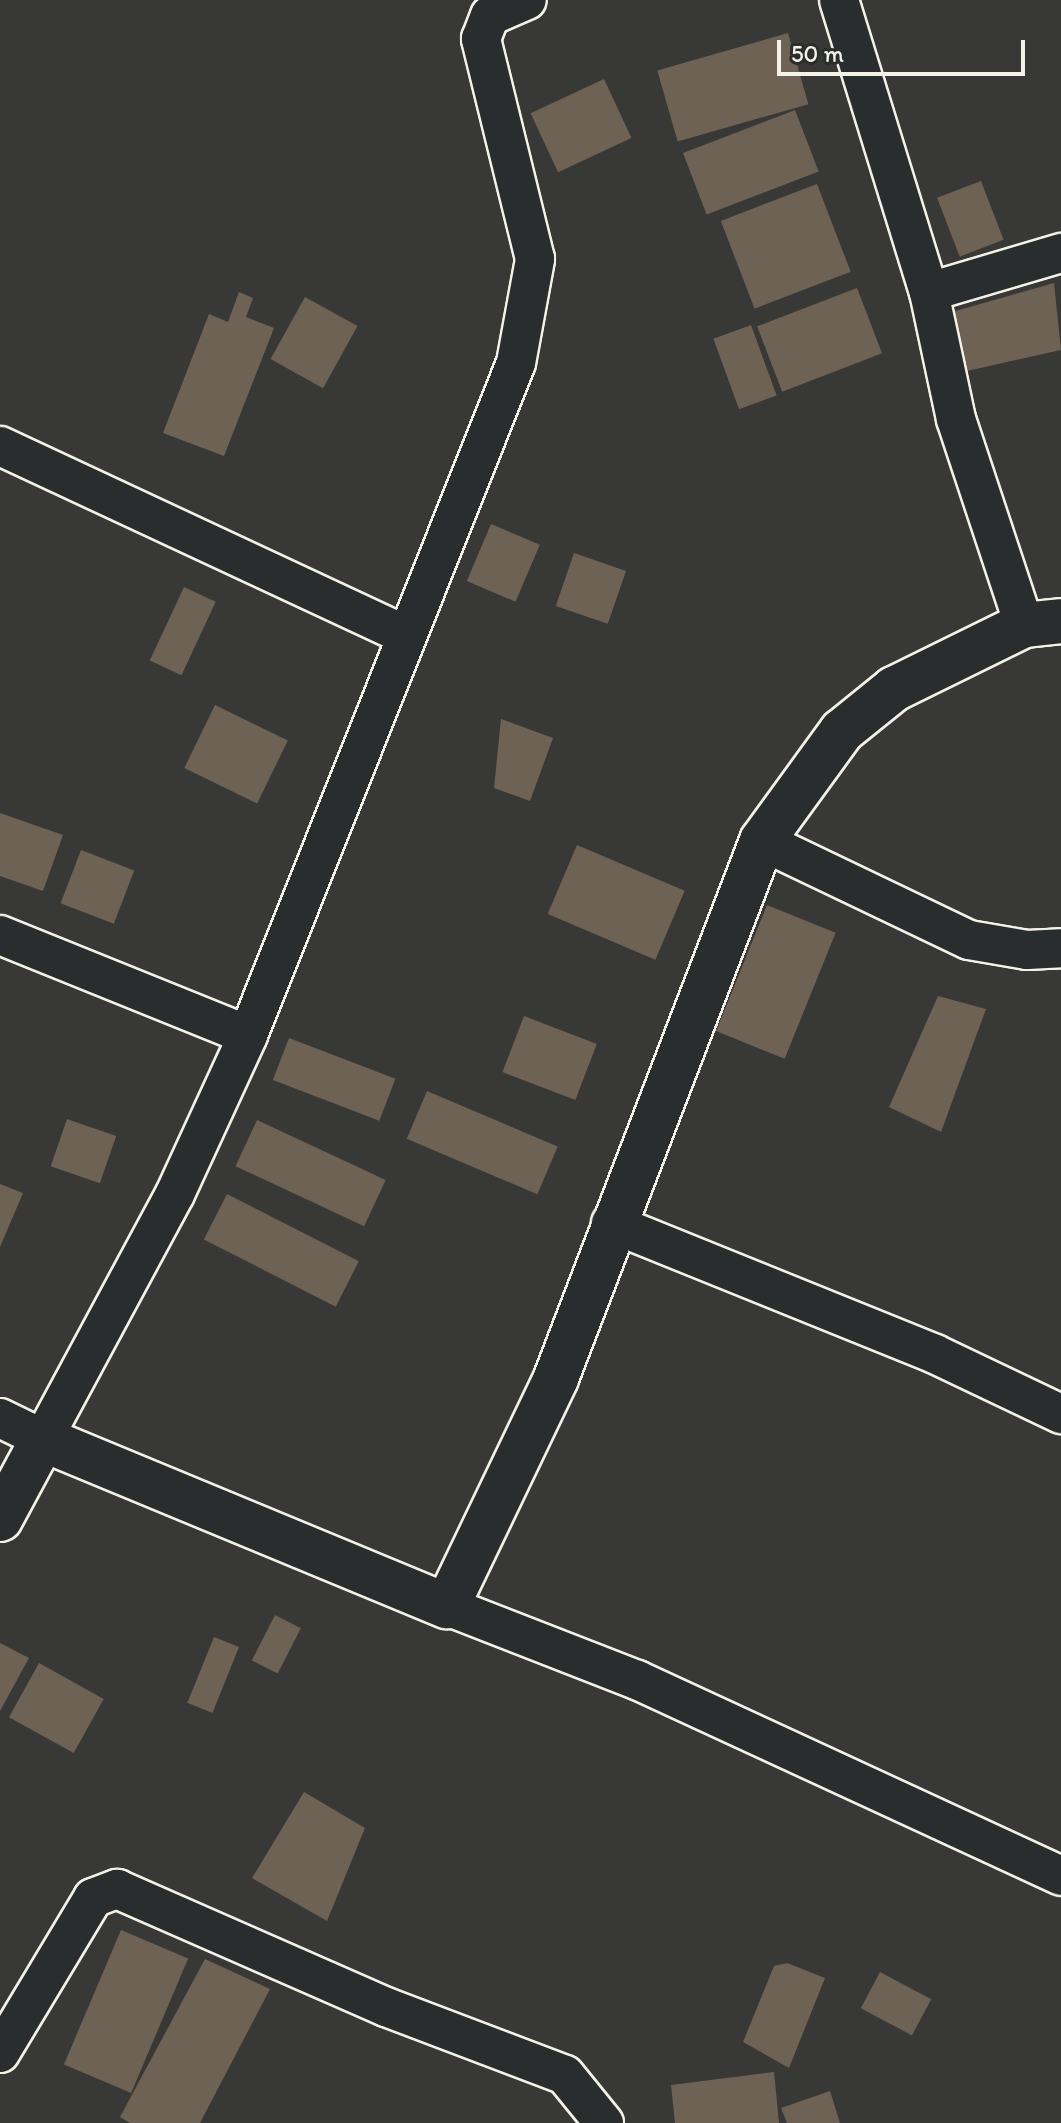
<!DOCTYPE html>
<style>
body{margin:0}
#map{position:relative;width:1061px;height:2123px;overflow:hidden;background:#383836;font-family:Itim,sans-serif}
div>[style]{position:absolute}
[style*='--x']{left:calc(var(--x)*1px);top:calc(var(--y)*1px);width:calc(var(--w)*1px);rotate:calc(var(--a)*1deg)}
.building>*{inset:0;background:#6e6254;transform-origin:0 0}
.roads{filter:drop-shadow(2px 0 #f4f1e8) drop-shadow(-2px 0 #f4f1e8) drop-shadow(0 2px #f4f1e8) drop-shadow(0 -2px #f4f1e8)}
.minor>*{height:38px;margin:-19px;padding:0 19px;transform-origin:19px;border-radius:19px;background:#2a2d2e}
.tertiary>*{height:44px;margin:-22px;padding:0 22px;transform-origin:22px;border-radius:22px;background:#2a2d2e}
span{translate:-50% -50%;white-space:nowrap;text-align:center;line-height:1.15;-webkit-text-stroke:6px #2a2d2e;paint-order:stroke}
.scale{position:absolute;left:777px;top:40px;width:248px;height:36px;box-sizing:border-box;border:4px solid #f4f1e8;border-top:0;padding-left:10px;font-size:24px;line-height:28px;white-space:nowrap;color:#f4f1e8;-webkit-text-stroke:6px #2a2d2e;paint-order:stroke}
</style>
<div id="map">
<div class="building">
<div style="left:788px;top:33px;width:74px;height:136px;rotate:74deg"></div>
<div style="left:604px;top:79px;width:65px;height:81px;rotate:65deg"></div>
<div style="left:795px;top:110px;width:66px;height:120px;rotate:69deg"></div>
<div style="left:981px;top:181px;width:63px;height:47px;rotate:69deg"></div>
<div style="left:817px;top:184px;width:94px;height:103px;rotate:69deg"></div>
<div style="clip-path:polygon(1054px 283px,1061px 350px,967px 371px,945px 314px)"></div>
<div style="left:857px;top:288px;width:70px;height:107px;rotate:69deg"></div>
<div style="clip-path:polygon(239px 292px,253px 298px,246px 317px,274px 328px,224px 456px,163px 433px,209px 314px,228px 322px)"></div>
<div style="left:305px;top:297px;width:60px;height:71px;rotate:29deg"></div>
<div style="left:751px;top:325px;width:75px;height:40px;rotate:70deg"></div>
<div style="left:491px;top:524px;width:53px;height:62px;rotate:23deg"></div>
<div style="left:574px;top:553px;width:55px;height:56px;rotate:19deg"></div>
<div style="left:184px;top:587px;width:35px;height:81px;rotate:25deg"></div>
<div style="left:215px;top:705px;width:81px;height:70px;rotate:26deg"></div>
<div style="clip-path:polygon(501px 719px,553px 738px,530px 801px,494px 788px)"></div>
<div style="clip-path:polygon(0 813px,63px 835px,43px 891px,0 876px)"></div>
<div style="left:577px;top:845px;width:117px;height:75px;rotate:23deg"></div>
<div style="left:81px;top:850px;width:57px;height:57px;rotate:21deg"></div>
<div style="left:767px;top:905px;width:74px;height:136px;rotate:22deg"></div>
<div style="clip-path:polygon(938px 996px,986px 1009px,941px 1132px,889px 1107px)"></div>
<div style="left:524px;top:1016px;width:78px;height:60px;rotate:21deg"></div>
<div style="left:289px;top:1038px;width:114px;height:45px;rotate:21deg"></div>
<div style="left:427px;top:1091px;width:142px;height:52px;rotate:23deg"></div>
<div style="left:67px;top:1119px;width:52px;height:50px;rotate:19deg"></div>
<div style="left:257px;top:1120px;width:142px;height:51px;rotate:25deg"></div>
<div style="clip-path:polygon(0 1184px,23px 1193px,0 1247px)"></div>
<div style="left:227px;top:1194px;width:148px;height:51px;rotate:27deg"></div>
<div style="left:275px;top:1615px;width:29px;height:51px;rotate:27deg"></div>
<div style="left:214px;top:1637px;width:27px;height:71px;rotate:22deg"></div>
<div style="clip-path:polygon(0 1643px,29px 1658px,0 1711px)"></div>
<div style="left:39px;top:1663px;width:74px;height:62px;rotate:29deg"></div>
<div style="clip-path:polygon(304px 1792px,365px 1828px,327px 1921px,252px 1878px)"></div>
<div style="left:121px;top:1930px;width:73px;height:146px;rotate:23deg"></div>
<div style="clip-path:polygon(205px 1959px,270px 1989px,200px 2123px,130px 2123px,120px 2117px)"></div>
<div style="clip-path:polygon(787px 1963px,825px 1978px,789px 2068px,743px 2042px,774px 1966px)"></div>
<div style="left:880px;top:1972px;width:58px;height:41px;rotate:28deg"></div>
<div style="clip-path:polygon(774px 2072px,779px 2123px,675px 2123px,671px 2085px)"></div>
<div style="clip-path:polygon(830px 2091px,840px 2123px,787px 2123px,781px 2108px)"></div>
</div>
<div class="roads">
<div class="minor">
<div style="--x:839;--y:0;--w:306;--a:72.9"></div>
<div style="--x:929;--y:292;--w:130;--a:78"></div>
<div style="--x:956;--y:419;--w:217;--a:71.7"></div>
<div style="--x:929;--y:292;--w:138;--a:-16.5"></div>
<div style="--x:0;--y:446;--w:445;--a:25"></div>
<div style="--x:762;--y:841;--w:229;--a:25.6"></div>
<div style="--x:969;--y:940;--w:59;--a:9.8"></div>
<div style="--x:1027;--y:950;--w:34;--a:-3"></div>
<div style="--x:0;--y:935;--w:267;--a:22"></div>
<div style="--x:611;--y:1223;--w:349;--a:22"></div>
<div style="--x:935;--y:1354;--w:140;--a:25.5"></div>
<div style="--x:0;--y:1418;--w:48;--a:26"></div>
<div style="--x:43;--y:1439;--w:278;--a:-61.7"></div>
<div style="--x:175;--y:1194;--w:175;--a:-65.3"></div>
<div style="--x:248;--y:1035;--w:723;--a:-68.26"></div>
<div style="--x:516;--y:363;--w:106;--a:-79.6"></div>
<div style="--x:535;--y:259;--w:227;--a:-103.8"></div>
<div style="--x:481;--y:39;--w:25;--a:-69"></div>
<div style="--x:490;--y:16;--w:40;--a:-23.4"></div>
<div style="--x:447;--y:1606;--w:204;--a:21.3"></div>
<div style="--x:637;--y:1680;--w:467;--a:24.8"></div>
<div style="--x:0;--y:2053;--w:181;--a:-59"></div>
<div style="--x:93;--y:1898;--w:26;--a:-21"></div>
<div style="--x:117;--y:1889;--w:294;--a:23.7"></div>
<div style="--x:386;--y:2007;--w:191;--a:20.8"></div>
<div style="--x:565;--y:2075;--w:62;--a:50.9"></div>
</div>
<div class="tertiary">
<div style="--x:0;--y:1519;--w:91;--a:-61.7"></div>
<div style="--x:43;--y:1439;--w:437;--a:22.5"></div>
<div style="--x:447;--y:1606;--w:253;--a:-64.4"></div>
<div style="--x:556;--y:1378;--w:575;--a:-69.01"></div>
<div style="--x:762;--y:841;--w:136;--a:-54"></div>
<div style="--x:842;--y:731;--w:67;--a:-38.9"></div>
<div style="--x:894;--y:689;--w:145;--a:-26.2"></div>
<div style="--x:1024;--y:625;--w:37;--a:-6"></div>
</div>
</div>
<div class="scale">50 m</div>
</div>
